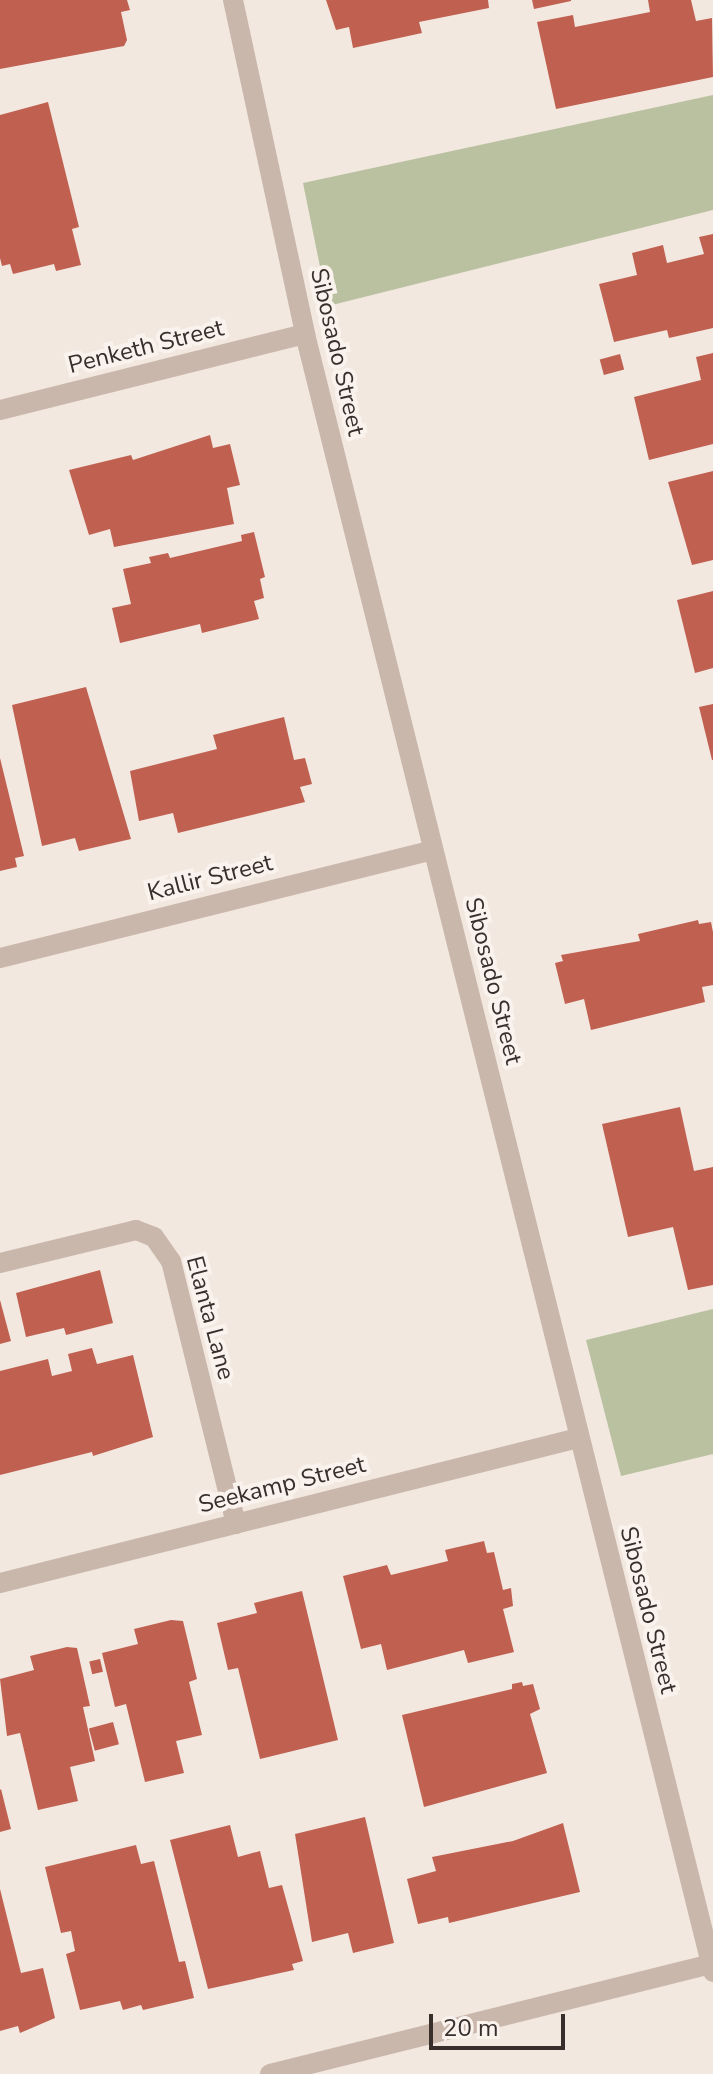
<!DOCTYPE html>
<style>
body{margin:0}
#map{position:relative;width:713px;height:2074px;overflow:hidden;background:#f2e8e0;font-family:"Nunito Sans",sans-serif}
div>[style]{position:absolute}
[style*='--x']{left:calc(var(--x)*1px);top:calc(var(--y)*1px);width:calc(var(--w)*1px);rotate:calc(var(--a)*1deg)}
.green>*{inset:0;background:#b9c1a0}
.building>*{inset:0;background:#c06050;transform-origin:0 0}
.minor>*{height:20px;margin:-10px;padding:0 10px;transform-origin:10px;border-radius:10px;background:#cab7ac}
span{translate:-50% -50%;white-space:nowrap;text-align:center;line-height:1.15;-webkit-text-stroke:8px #faf2ed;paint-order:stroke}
.street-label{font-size:24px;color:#382e2b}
.scale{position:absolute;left:429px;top:2014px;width:136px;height:36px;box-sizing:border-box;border:4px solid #382e2b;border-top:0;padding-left:10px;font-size:24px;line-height:28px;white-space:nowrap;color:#382e2b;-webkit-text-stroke:6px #faf2ed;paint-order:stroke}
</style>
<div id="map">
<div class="green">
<div style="clip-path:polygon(713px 95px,713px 210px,328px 306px,303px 183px)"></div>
<div style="clip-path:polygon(713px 1309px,713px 1454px,621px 1476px,586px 1340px)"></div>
</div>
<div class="building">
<div style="clip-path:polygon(0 0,127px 0,130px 10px,121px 12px,127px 40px,124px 46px,0 69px)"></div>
<div style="clip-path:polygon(326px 0,488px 0,489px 8px,419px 22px,422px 33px,353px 48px,349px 27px,336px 30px)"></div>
<div style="clip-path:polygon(532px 0,571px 0,571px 1px,534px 9px)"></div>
<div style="clip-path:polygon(648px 0,691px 0,696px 21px,712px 18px,713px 77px,556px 109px,537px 22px,573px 15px,575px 27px,650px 12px)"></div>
<div style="clip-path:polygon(48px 102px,79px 227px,72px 229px,81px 265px,56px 271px,54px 264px,13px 274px,10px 264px,2px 266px,0 258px,0 115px)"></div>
<div style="clip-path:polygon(713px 234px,713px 328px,669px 338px,667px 330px,614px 342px,599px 284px,637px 275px,632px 253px,663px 245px,667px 263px,704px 254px,699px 237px)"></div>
<div style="clip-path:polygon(713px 353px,713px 444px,649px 460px,634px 397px,701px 380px,696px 357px)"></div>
<div style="left:620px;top:354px;width:16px;height:21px;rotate:75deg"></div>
<div style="clip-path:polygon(210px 435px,213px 448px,230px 444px,240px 485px,227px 488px,234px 524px,114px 547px,110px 529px,89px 535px,69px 470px,131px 455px,133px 460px)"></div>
<div style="clip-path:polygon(713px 471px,713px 560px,692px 565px,668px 482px)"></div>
<div style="clip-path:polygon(254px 532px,265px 577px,260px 579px,264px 598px,254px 601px,259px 619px,202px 633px,200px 624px,120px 643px,112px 608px,131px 604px,123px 569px,151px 563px,149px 557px,168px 553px,170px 558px,242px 541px,241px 535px)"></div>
<div style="clip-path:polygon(713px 591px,713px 668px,695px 673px,677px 600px)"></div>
<div style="clip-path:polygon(86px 687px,131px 839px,79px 851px,75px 838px,42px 846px,12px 705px)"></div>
<div style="clip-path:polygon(713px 704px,713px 760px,712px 760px,699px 707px)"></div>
<div style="clip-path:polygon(284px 717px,294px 760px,305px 758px,312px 784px,300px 787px,305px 802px,178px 833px,173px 813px,139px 821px,130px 771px,217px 749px,213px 735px)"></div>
<div style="clip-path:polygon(0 758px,24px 856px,15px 858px,17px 867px,0 871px)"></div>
<div style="clip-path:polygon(698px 920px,699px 924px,711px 922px,713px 932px,713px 985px,702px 987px,705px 1002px,591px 1030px,584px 999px,565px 1004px,555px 963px,563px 961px,561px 955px,640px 941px,638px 934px)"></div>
<div style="clip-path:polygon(680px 1107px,694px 1171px,713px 1167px,713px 1285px,688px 1290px,673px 1227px,628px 1237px,602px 1124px)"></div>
<div style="clip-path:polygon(100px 1270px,113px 1323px,66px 1335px,64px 1328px,26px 1337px,16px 1293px)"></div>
<div style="clip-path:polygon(0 1300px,11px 1341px,0 1344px)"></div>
<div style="clip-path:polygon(92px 1348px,97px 1364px,133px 1355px,153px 1437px,93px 1456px,92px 1452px,0 1475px,0 1371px,48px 1359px,52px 1376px,72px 1371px,68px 1354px)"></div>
<div style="clip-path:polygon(484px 1541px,487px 1553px,494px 1552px,503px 1590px,511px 1588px,513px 1606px,503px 1609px,514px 1652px,468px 1663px,464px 1650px,387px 1670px,381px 1644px,361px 1649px,343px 1576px,387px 1565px,391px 1575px,448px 1561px,445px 1550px)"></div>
<div style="clip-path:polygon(302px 1591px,338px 1740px,260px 1759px,238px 1668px,228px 1670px,217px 1623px,257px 1613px,254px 1603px)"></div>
<div style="clip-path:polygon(171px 1620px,183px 1621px,197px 1679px,189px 1682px,202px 1735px,176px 1741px,184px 1773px,145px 1782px,126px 1704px,115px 1707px,102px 1653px,138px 1644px,134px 1629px)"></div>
<div style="clip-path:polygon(67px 1647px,77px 1648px,90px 1706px,83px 1707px,95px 1761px,70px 1767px,78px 1801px,38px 1810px,20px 1733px,7px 1736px,0 1679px,34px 1670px,30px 1656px)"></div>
<div style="left:100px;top:1659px;width:13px;height:11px;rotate:77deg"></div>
<div style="clip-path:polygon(522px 1682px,523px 1686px,533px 1684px,540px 1709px,530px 1714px,547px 1773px,424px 1807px,402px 1715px,512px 1689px,512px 1684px)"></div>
<div style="left:113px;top:1722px;width:23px;height:25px;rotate:75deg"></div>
<div style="clip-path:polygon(1px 1789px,11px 1829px,0 1832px,0 1790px)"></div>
<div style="clip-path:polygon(365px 1817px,394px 1943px,353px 1953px,348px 1933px,312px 1942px,295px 1834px)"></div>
<div style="clip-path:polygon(563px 1823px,580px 1892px,449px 1923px,448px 1917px,418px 1924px,407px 1879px,436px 1871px,432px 1857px,513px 1841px)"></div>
<div style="clip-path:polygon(230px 1825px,238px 1857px,260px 1851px,269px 1888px,282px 1885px,303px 1961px,292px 1964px,294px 1970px,208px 1989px,170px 1840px)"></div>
<div style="clip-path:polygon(136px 1845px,141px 1864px,154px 1861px,179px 1962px,185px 1961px,194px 1998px,143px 2010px,141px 2005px,123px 2010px,120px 2001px,80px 2010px,66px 1954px,75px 1951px,71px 1931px,61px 1933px,45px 1867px)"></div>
<div style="clip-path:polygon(0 1889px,21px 1973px,43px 1968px,55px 2018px,20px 2033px,18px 2026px,0 2031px)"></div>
</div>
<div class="minor">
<div style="--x:233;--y:0;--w:342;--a:77.8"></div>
<div style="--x:305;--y:334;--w:1688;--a:76.01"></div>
<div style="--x:0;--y:410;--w:314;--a:-14"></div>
<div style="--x:0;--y:958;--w:446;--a:-14"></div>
<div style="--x:0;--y:1263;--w:140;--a:-13.6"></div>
<div style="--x:136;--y:1230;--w:19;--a:21"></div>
<div style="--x:154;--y:1237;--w:29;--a:55"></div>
<div style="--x:171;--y:1261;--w:271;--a:76.1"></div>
<div style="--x:0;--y:1583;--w:596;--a:-14.08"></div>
<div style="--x:270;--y:2074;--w:455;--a:-14"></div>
</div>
<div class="street-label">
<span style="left:146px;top:347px;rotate:-14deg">Penketh Street</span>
<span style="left:337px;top:352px;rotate:77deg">Sibosado Street</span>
<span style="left:210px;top:878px;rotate:-14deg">Kallir Street</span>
<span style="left:493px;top:981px;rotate:76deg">Sibosado Street</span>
<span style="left:210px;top:1318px;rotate:75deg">Elanta Lane</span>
<span style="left:282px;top:1485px;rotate:-14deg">Seekamp Street</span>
<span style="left:648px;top:1610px;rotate:76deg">Sibosado Street</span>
</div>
<div class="scale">20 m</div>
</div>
